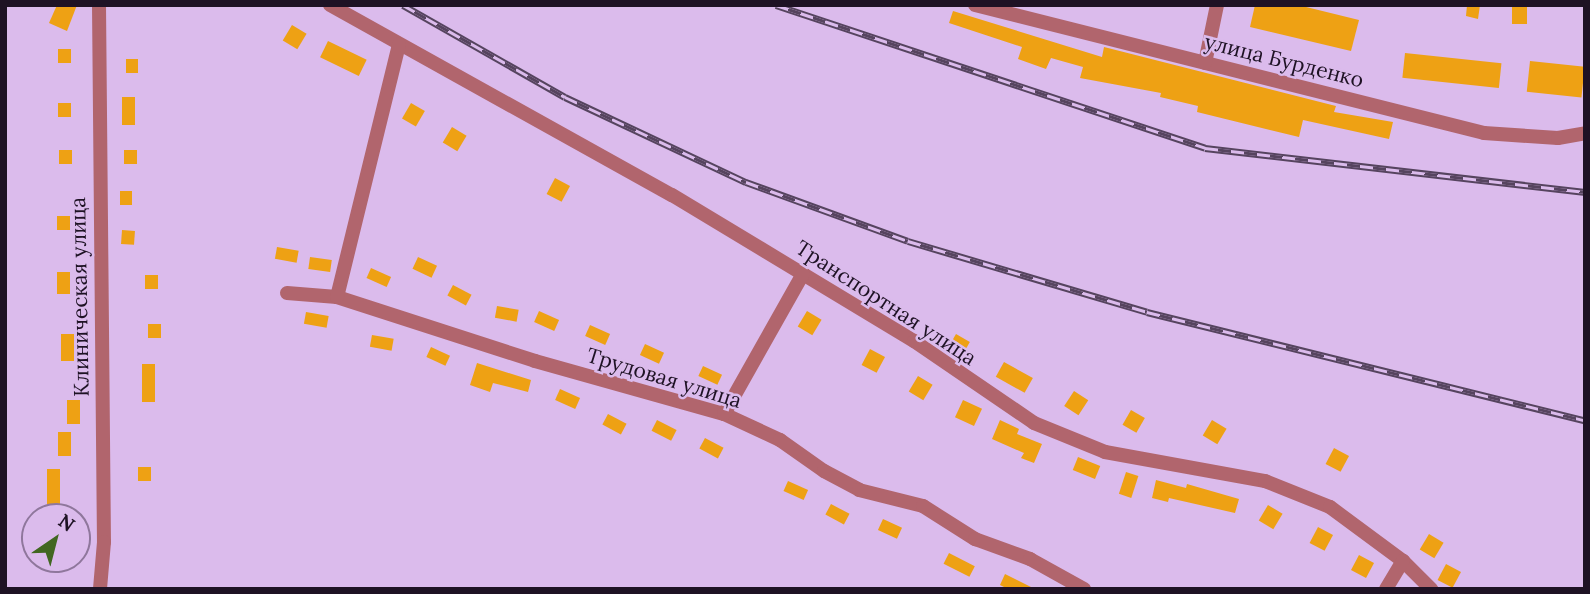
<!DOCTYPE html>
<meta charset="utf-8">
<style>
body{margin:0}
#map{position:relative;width:1590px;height:594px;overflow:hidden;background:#dbbbec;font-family:Lora,serif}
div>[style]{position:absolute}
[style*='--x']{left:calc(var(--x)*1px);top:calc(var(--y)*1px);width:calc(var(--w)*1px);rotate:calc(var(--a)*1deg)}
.building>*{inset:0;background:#eea114;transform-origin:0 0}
.street>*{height:14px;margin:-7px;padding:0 7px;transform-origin:7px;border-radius:7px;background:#b1656d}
.rail>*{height:7px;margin-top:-3.5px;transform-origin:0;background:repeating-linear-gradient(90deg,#dbbbec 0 13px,#56445f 0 26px);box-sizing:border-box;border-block:2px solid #56445f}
span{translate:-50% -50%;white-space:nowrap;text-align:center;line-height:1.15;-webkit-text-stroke:5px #dbbbec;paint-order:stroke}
.street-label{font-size:21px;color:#1e1224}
.frame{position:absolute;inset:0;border:7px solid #1e1224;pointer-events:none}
.north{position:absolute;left:21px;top:503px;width:70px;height:70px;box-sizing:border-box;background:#dbbbec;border:2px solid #8f779c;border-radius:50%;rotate:35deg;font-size:19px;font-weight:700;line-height:28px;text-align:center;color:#1e1224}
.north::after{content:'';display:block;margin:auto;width:24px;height:32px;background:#416721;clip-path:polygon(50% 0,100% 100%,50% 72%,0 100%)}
</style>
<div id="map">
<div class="building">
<div style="clip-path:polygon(57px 5px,77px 5px,67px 31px,49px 23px)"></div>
<div style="clip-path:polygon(1255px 5px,1298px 5px,1359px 20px,1351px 51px,1250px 27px)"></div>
<div style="clip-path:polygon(1467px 5px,1480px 5px,1478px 19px,1466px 16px)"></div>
<div style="left:1512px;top:5px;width:15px;height:19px"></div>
<div style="clip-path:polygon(953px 11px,1102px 57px,1104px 47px,1324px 103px,1336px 106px,1334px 112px,1393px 122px,1389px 139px,1303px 120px,1299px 137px,1197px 112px,1198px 106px,1160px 97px,1161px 93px,1080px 78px,1083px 67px,1051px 58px,1046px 69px,1018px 59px,1022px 47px,949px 23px)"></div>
<div style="left:292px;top:25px;width:17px;height:18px;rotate:31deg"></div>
<div style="left:328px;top:41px;width:43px;height:18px;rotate:26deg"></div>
<div style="left:58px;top:49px;width:13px;height:14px"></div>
<div style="left:1405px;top:53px;width:97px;height:25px;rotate:6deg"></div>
<div style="left:126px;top:59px;width:12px;height:14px"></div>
<div style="left:1530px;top:61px;width:55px;height:31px;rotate:6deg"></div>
<div style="left:122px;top:97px;width:13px;height:28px"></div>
<div style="left:58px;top:103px;width:13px;height:14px"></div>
<div style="left:411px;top:103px;width:16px;height:18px;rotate:30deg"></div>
<div style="left:452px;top:127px;width:17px;height:18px;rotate:31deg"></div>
<div style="left:59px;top:150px;width:13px;height:14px"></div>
<div style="left:124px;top:150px;width:13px;height:14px"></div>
<div style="left:555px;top:178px;width:17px;height:18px;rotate:28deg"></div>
<div style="left:120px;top:191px;width:12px;height:14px"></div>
<div style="left:57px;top:216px;width:13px;height:14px"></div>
<div style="left:122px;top:230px;width:13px;height:14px;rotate:4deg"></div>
<div style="left:277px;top:247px;width:22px;height:12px;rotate:10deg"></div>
<div style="left:310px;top:257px;width:22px;height:12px;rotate:8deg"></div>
<div style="left:418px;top:257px;width:21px;height:13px;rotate:25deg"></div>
<div style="left:371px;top:268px;width:22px;height:11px;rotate:24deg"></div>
<div style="left:57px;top:272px;width:13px;height:22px"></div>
<div style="left:145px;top:275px;width:13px;height:14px"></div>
<div style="left:453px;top:285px;width:21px;height:12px;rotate:28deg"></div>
<div style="left:497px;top:306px;width:22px;height:12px;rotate:10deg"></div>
<div style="left:539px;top:311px;width:22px;height:12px;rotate:24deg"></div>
<div style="left:807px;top:311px;width:17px;height:18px;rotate:31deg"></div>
<div style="left:306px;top:312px;width:23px;height:12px;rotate:10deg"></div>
<div style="left:148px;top:324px;width:13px;height:14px"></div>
<div style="left:590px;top:325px;width:22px;height:12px;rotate:24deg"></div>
<div style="left:61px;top:334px;width:13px;height:27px"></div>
<div style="left:956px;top:334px;width:16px;height:18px;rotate:30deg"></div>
<div style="left:372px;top:335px;width:22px;height:12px;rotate:10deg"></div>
<div style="left:645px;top:344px;width:21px;height:12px;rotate:25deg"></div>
<div style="left:431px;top:347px;width:21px;height:11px;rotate:25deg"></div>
<div style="left:870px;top:349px;width:17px;height:18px;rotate:28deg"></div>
<div style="left:1004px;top:362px;width:33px;height:17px;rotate:29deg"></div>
<div style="clip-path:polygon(477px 363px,531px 380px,528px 392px,493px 383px,490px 392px,470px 385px)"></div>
<div style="left:142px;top:364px;width:13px;height:38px"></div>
<div style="left:703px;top:366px;width:21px;height:11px;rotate:25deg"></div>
<div style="left:918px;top:376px;width:17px;height:18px;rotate:31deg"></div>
<div style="left:560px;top:389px;width:22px;height:12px;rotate:24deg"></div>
<div style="left:1074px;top:391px;width:17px;height:18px;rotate:33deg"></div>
<div style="left:67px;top:400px;width:13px;height:24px"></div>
<div style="left:963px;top:400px;width:21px;height:19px;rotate:25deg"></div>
<div style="left:1131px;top:410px;width:16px;height:17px;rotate:30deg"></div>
<div style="left:608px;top:414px;width:21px;height:12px;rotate:28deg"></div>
<div style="left:657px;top:420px;width:22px;height:12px;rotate:27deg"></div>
<div style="clip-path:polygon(1000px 420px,1019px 429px,1017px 434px,1042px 444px,1034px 463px,1021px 458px,1024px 453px,992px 439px)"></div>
<div style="left:1212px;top:420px;width:17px;height:18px;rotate:31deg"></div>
<div style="left:58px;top:432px;width:13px;height:24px"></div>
<div style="left:705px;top:438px;width:21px;height:12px;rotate:28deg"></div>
<div style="left:1334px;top:448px;width:17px;height:18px;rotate:28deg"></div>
<div style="left:1078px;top:457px;width:24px;height:14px;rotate:22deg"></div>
<div style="left:138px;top:467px;width:13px;height:14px"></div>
<div style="left:47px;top:469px;width:13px;height:48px"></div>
<div style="left:1126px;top:472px;width:13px;height:23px;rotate:18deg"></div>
<div style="clip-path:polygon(1156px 480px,1186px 488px,1187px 484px,1239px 499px,1235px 513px,1169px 498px,1168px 502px,1152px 498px)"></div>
<div style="left:788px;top:481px;width:22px;height:11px;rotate:24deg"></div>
<div style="left:831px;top:504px;width:21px;height:12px;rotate:28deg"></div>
<div style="left:1268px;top:505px;width:17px;height:18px;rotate:31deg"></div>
<div style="left:883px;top:519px;width:21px;height:12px;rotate:25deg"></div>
<div style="left:1318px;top:527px;width:17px;height:18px;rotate:28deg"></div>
<div style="left:1429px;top:534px;width:17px;height:18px;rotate:31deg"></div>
<div style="left:949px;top:553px;width:29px;height:12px;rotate:27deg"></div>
<div style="left:1359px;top:555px;width:17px;height:17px;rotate:28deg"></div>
<div style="left:1446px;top:564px;width:17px;height:18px;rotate:28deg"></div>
<div style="clip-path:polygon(1005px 574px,1035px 589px,1008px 589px,1000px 585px)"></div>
</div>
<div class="street">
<div style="--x:99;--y:5;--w:537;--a:89.47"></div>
<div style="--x:104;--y:542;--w:47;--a:94.9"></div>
<div style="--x:330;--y:5;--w:391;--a:29.1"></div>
<div style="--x:672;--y:195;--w:283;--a:31.1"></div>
<div style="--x:914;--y:341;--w:145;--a:34.3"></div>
<div style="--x:1034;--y:423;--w:77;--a:22.2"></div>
<div style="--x:1105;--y:452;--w:163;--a:10.3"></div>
<div style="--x:1265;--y:481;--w:70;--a:21.8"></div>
<div style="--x:1330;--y:507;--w:91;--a:36.5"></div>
<div style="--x:1403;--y:561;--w:40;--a:45"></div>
<div style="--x:975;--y:5;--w:525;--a:14.12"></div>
<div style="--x:1484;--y:133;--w:74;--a:3.9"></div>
<div style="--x:1558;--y:138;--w:27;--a:-10"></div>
<div style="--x:1205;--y:63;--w:59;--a:-78.3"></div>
<div style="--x:287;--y:293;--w:50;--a:4.6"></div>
<div style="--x:337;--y:297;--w:208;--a:17.9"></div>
<div style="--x:535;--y:361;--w:196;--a:15.7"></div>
<div style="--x:724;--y:414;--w:62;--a:24.9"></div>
<div style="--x:780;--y:440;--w:54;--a:35.2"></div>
<div style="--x:824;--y:471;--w:40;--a:28"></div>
<div style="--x:859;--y:490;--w:66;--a:14"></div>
<div style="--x:923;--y:506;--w:62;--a:32.4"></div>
<div style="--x:975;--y:539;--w:59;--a:20"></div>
<div style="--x:1030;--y:559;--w:62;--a:29.1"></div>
<div style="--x:337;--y:297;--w:260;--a:-76.2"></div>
<div style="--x:724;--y:414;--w:161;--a:-60.6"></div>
<div style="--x:1386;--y:589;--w:33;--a:-59"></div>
</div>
<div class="rail">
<div style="--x:403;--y:5;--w:186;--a:29.6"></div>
<div style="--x:565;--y:97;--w:200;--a:25.2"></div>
<div style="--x:746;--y:182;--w:172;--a:20"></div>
<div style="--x:908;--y:241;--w:249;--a:16.5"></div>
<div style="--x:1147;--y:312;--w:451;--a:13.9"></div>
<div style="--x:776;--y:5;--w:452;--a:18.4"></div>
<div style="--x:1205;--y:148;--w:383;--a:6.6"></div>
</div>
<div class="street-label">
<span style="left:1284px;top:61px;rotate:14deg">улица Бурденко</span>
<span style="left:80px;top:297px;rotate:-91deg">Клиническая улица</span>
<span style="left:886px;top:303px;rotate:33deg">Транспортная улица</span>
<span style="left:664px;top:378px;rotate:17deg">Трудовая улица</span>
</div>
<div class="frame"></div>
<div class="north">N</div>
</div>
